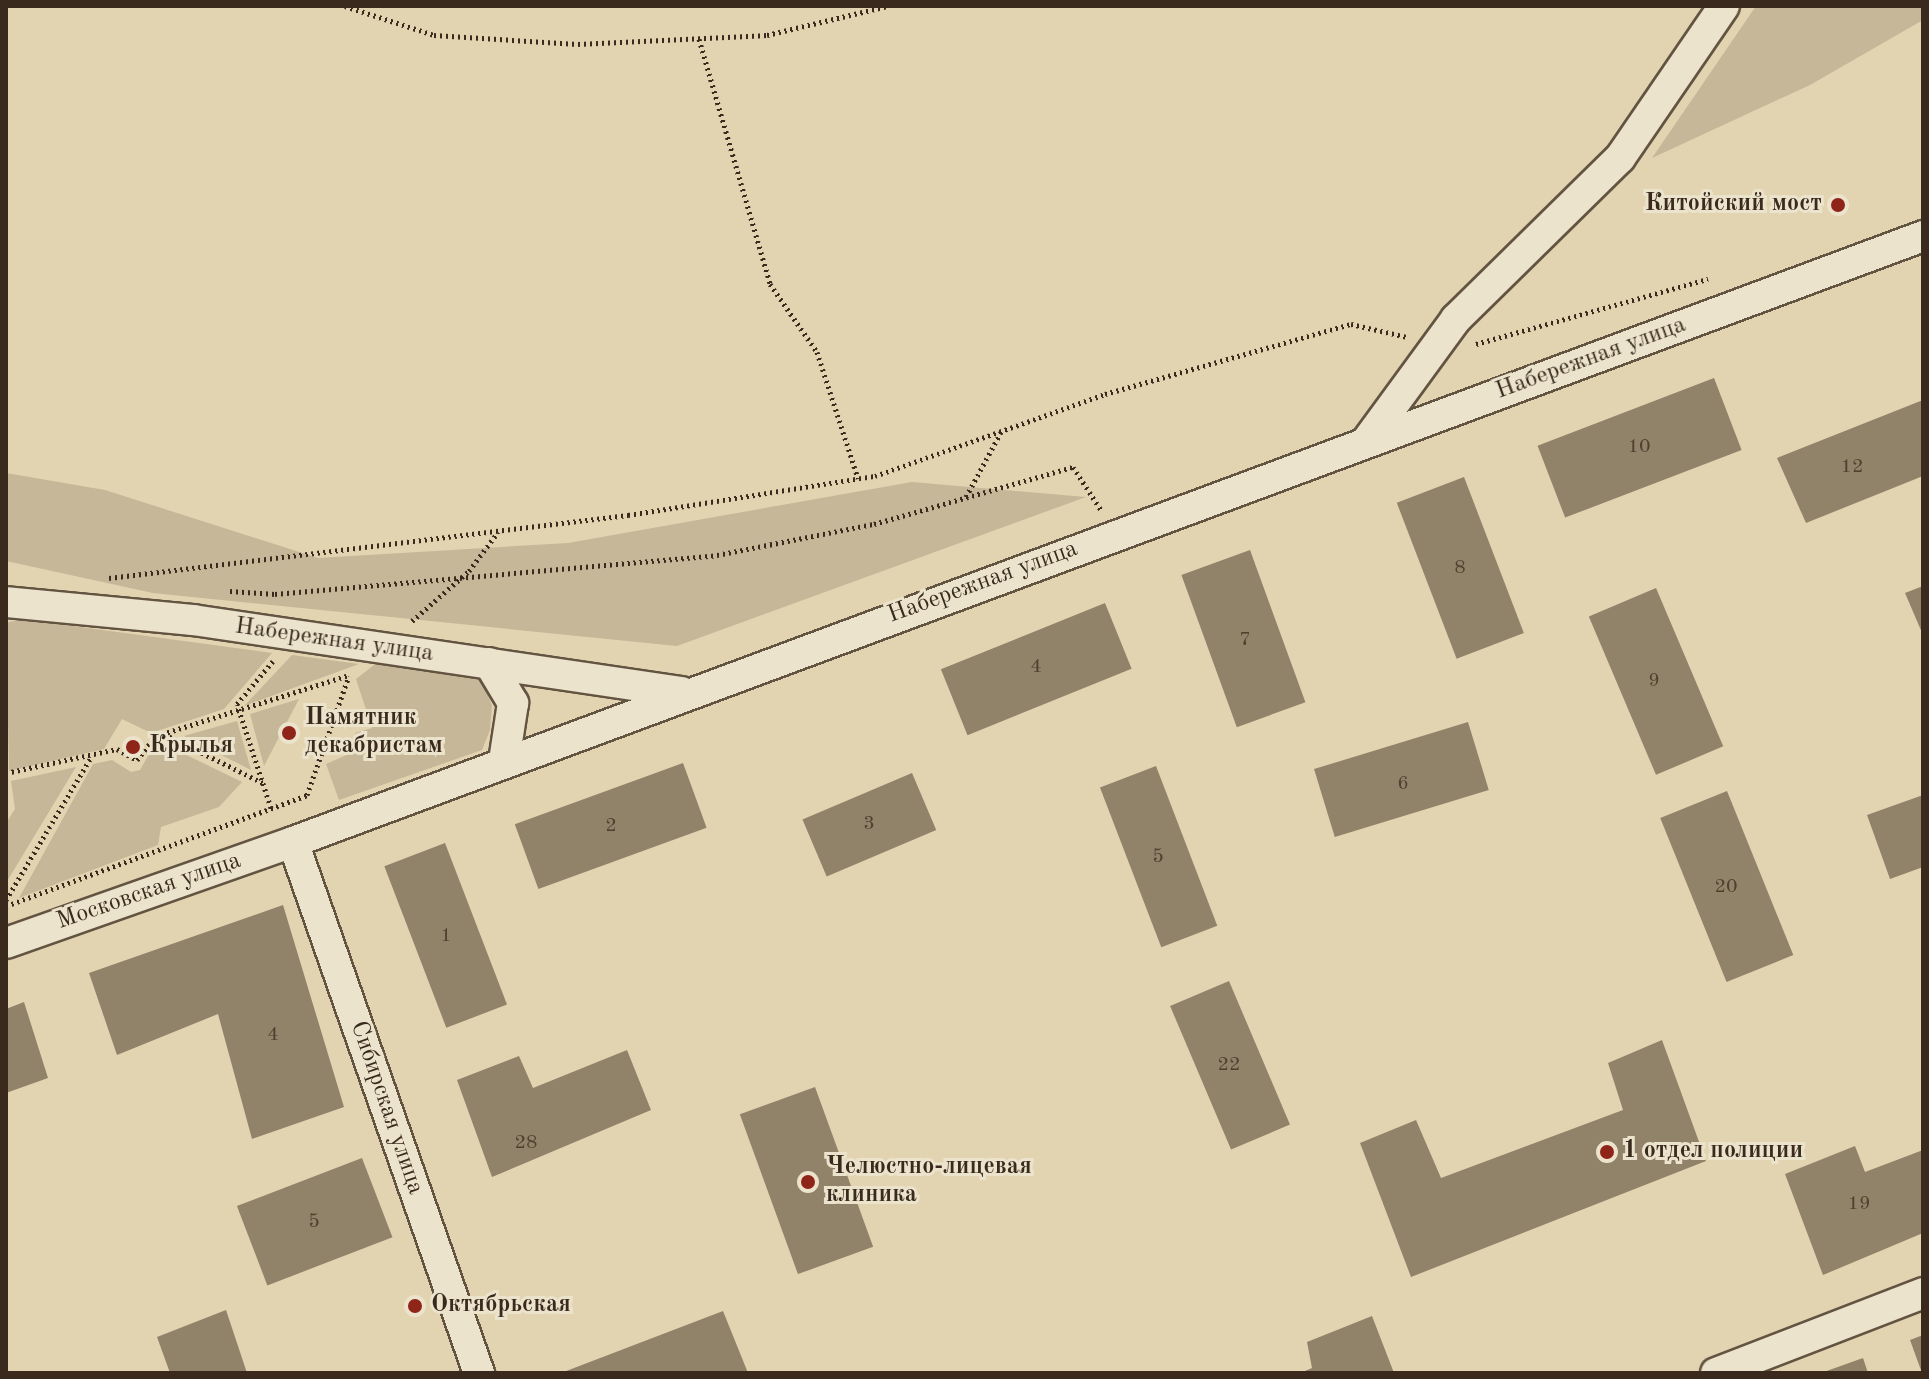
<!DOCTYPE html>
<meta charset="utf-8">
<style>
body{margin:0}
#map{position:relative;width:1929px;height:1379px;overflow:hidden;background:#e2d4b1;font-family:"Old Standard TT",serif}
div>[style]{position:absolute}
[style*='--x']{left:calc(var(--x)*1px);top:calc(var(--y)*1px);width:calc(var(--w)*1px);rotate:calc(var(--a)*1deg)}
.green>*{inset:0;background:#c5b798}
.building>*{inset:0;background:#91826a;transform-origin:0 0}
.path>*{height:5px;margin-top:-2.5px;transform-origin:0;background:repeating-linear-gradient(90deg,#392a1d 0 2px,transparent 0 6px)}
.roads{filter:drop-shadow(2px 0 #635442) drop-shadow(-2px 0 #635442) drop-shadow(0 2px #635442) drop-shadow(0 -2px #635442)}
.street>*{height:30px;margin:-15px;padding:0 15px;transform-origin:15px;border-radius:15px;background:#ece3cc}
.dots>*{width:22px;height:22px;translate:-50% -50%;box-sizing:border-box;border:4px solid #ece3cc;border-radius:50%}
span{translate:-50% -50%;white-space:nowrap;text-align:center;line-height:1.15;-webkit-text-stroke:6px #ece3cc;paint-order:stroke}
.number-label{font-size:20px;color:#4f4030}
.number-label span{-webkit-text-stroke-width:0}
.poi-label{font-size:24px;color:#392a1d;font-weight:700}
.right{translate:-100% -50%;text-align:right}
.left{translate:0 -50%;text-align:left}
.street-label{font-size:24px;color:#392a1d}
.frame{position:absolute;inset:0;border:8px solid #392a1d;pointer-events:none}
</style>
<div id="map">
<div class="green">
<div style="clip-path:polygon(1756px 6px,1923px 6px,1923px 20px,1810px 85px,1652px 158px)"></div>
<div style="clip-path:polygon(6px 473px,105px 490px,318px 558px,568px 543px,912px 482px,1086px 497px,677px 646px,153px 593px,6px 561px)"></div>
<div style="clip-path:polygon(21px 619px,272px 653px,224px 709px,151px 733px,122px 719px,104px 749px,9px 771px,6px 623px)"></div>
<div style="clip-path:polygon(292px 655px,359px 664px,244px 706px)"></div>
<div style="clip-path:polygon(383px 658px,480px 677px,492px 705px,490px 730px,482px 750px,339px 800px,326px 764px,360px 749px,355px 733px,372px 728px,356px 679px)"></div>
<div style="clip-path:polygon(299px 699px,264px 766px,250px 714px)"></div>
<div style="clip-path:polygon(237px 721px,251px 770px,184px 736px)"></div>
<div style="clip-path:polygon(166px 745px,242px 782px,219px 807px,161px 827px,158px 845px,19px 898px,93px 764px,112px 760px,131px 772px,140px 770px,152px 749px)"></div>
<div style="clip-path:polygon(76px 767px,6px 883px,6px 823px,15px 809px,11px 781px)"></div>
</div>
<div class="building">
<div style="left:1714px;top:378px;width:77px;height:189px;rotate:69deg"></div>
<div style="clip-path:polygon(1923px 400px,1923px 476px,1806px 523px,1777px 458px)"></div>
<div style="left:1464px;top:477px;width:167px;height:72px;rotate:69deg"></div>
<div style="left:1250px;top:550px;width:162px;height:73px;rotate:70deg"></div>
<div style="clip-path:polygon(1923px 586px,1923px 635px,1905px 593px)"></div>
<div style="left:1656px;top:588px;width:172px;height:73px;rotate:67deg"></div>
<div style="left:1105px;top:603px;width:71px;height:177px;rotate:68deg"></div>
<div style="left:1468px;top:722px;width:71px;height:161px;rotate:73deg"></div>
<div style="left:683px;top:763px;width:69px;height:179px;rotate:70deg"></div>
<div style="left:1156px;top:766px;width:171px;height:60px;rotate:69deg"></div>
<div style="left:912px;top:773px;width:62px;height:119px;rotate:67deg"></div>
<div style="left:1727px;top:791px;width:177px;height:72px;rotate:68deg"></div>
<div style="clip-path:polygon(1923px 795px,1923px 867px,1890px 879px,1867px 815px)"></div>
<div style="left:445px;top:843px;width:173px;height:65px;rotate:69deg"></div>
<div style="clip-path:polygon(283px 905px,344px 1107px,252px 1139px,218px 1014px,117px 1055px,89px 973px)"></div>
<div style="left:1229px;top:981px;width:156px;height:64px;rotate:67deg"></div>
<div style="clip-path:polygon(24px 1002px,48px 1078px,6px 1093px,6px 1009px)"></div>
<div style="clip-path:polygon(1662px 1040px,1706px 1161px,1411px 1277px,1360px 1143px,1416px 1120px,1441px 1178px,1623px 1110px,1608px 1063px)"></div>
<div style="clip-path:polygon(627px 1050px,651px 1110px,492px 1177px,457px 1080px,519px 1056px,533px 1088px)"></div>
<div style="left:815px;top:1087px;width:170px;height:80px;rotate:70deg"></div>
<div style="clip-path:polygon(1855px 1146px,1865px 1172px,1923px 1150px,1923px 1233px,1823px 1275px,1785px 1174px)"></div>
<div style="left:362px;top:1158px;width:85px;height:134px;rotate:69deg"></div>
<div style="clip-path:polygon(226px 1310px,247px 1373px,170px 1373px,157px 1337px)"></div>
<div style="clip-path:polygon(723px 1311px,748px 1373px,561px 1373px)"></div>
<div style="clip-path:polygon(1372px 1316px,1394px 1373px,1300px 1373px,1312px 1368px,1307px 1342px)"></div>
<div style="clip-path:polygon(1923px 1335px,1923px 1373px,1922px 1373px,1910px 1340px)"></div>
<div style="clip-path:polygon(1863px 1358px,1868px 1373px,1821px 1373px)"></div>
</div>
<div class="path">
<div style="--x:345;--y:6;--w:94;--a:18"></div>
<div style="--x:434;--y:35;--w:144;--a:3.6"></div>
<div style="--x:578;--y:44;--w:189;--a:-2.7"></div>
<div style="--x:767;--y:35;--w:124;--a:-13.5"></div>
<div style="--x:699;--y:39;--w:255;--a:73.8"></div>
<div style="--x:770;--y:284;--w:83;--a:55.3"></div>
<div style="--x:817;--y:352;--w:133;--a:72"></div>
<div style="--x:1476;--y:344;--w:241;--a:-15.7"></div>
<div style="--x:966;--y:497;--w:74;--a:-61.7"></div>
<div style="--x:109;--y:578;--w:523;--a:-6.92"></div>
<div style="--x:628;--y:515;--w:250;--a:-9"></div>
<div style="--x:875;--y:476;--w:244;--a:-19.6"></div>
<div style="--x:1105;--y:394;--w:256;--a:-15.9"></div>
<div style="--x:1351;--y:324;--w:57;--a:13.1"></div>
<div style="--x:230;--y:591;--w:45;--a:3.8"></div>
<div style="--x:275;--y:594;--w:444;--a:-5"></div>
<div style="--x:717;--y:555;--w:160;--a:-11.2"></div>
<div style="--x:874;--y:524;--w:207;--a:-16"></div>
<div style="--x:1073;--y:467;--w:51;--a:56.9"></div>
<div style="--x:412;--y:621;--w:76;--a:-41.3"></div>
<div style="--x:469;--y:571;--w:49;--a:-53.4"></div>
<div style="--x:164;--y:734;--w:110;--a:26.3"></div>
<div style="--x:6;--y:773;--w:114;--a:-12.2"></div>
<div style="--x:117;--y:749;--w:23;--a:29"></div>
<div style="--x:137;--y:760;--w:31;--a:-52"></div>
<div style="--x:156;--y:736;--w:203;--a:-17.5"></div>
<div style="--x:271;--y:808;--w:109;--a:-108.1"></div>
<div style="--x:237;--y:704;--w:56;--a:-50.1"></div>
<div style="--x:6;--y:900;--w:168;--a:-59.2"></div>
<div style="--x:6;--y:906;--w:321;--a:-20.2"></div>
<div style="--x:307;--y:795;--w:126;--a:-70.6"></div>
</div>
<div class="roads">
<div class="street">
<div style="--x:1366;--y:442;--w:152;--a:-53.8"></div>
<div style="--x:1456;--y:319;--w:230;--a:-44.5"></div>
<div style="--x:1620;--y:158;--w:184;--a:-55.6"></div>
<div style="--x:6;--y:602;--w:188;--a:5.5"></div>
<div style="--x:193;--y:620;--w:494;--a:8.4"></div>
<div style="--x:489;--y:663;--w:47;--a:59"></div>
<div style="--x:513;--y:703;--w:59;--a:98.8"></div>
<div style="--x:293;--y:842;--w:563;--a:70.7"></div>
<div style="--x:6;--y:943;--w:304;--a:-19.4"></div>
<div style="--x:293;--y:842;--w:1739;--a:-20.39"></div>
<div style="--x:1716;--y:1373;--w:222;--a:-21.1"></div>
</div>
</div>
<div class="dots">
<div style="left:1838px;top:205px;background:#8f2418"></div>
<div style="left:289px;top:733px;background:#8f2418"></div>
<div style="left:133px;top:747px;background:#8f2418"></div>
<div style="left:1607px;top:1152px;background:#8f2418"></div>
<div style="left:808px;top:1182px;background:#8f2418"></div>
<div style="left:415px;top:1306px;background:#8f2418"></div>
</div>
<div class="number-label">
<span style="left:1639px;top:447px">10</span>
<span style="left:1852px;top:467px">12</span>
<span style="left:1460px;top:568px">8</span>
<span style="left:1245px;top:640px">7</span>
<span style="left:1036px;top:667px">4</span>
<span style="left:1654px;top:681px">9</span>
<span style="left:1403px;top:784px">6</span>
<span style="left:869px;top:824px">3</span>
<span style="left:611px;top:826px">2</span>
<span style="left:1158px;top:857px">5</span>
<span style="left:1726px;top:887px">20</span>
<span style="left:446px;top:936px">1</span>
<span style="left:273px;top:1035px">4</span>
<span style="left:1229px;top:1065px">22</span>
<span style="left:526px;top:1143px">28</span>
<span style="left:1859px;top:1204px">19</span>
<span style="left:314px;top:1222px">5</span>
</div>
<div class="poi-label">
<span class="right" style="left:1822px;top:205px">Китойский мост</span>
<span class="left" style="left:305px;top:733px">Памятник<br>декабристам</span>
<span class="left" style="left:149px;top:747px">Крылья</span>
<span class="left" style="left:1623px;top:1152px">1 отдел полиции</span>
<span class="left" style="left:826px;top:1182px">Челюстно-лицевая<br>клиника</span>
<span class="left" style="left:431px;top:1306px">Октябрьская</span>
</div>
<div class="street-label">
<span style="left:1591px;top:359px;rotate:-20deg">Набережная улица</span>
<span style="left:983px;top:583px;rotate:-20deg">Набережная улица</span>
<span style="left:334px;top:641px;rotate:8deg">Набережная улица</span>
<span style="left:149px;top:892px;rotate:-19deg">Московская улица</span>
<span style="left:386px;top:1108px;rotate:71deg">Сибирская улица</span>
</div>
<div class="frame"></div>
</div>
